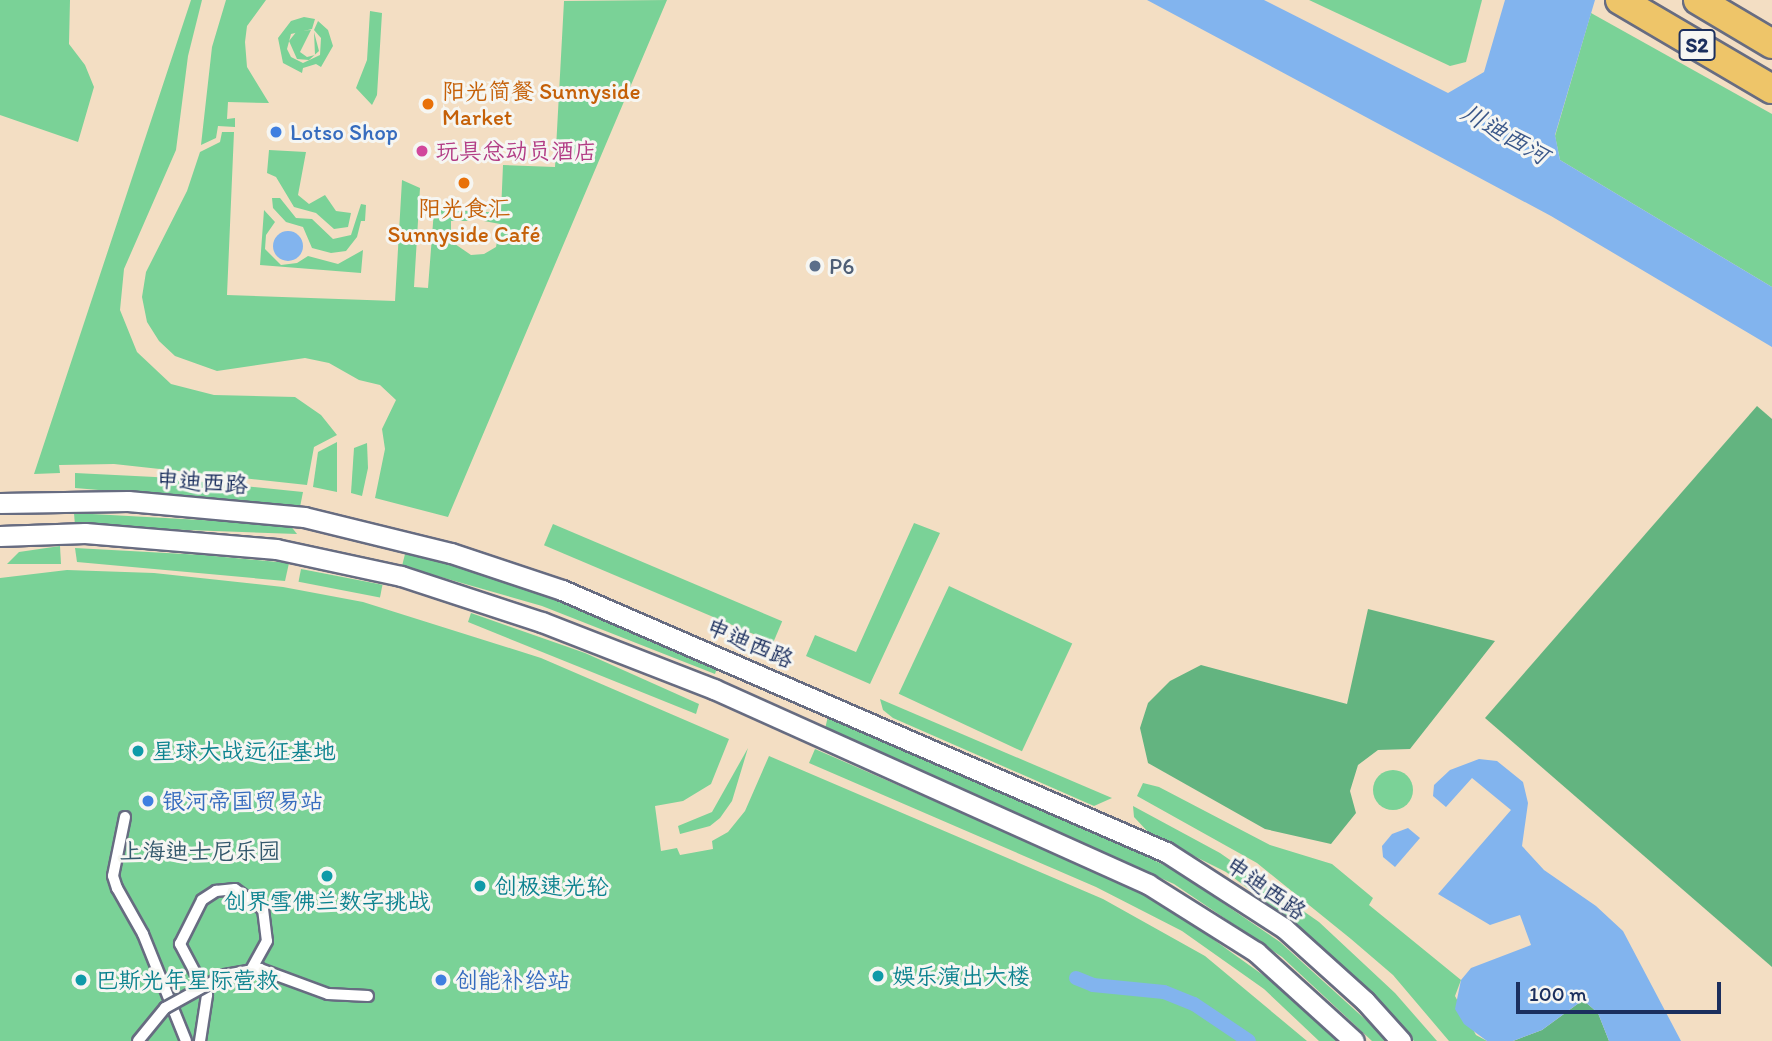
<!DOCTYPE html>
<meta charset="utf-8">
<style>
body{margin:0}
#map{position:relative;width:1772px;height:1041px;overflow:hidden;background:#f3dec3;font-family:Itim,"LXGW WenKai TC",sans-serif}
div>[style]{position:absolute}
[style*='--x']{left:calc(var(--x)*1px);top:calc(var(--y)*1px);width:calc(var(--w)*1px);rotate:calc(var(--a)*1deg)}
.green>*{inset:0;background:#7ad297;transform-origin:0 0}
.round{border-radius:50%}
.forest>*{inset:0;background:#63b480}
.water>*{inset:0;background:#82b4ee}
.canal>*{height:14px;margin:-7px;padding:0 7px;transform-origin:7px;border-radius:7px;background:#82b4ee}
.roads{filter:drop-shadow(2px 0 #676c81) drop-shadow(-2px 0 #676c81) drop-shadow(0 2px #676c81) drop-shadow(0 -2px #676c81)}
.pedestrian>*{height:10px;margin:-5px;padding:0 5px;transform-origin:5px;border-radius:5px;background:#fff}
.tertiary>*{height:19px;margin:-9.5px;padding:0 9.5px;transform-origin:9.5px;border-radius:9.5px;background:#fff}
.motorway>*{height:28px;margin:-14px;padding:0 14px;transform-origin:14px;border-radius:14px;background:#eec569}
.bridges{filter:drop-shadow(2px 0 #676c81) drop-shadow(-2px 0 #676c81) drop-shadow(0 2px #676c81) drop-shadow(0 -2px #676c81)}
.pedestrian-bridge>*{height:10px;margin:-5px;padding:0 5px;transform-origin:5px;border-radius:5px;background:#fff}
.dots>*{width:19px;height:19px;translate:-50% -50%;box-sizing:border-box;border:4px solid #f6f6f2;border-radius:50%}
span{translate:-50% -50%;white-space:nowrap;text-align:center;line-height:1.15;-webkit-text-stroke:6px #f6f6f2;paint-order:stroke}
.shield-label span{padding:2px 5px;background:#f6f6f2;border:2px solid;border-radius:5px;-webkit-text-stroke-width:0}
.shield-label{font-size:21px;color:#1b2f5e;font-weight:700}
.food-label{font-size:23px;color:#c56008}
.left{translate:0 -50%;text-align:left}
.shop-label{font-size:23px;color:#366cbe}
.hotel-label{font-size:23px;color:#b23c85}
.service-label{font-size:23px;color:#4e5e75}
.street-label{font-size:23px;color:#1b2f5e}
.culture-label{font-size:23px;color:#0d838f}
.park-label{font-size:23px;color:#33586c}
.water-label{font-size:24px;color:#3a5789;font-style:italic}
.scale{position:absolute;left:1516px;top:982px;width:205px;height:32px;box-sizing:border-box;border:4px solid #1b2f5e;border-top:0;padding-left:9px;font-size:21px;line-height:24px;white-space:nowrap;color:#1b2f5e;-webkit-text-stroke:5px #f6f6f2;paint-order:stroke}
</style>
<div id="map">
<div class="green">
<div style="clip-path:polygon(0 0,70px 0,69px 44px,85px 65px,94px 87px,78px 142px,0 115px)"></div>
<div style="clip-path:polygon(191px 0,202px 0,188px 56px,176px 150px,124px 269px,120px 310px,137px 352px,171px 384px,214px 395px,295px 397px,321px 415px,337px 435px,314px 447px,307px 485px,114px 464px,59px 465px,60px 473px,34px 474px)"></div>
<div style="clip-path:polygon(226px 0,266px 0,247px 26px,245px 42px,247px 67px,269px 103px,228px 102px,227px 119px,235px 118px,235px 127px,218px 126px,216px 138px,201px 145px,212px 47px)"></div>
<div style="clip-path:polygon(667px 0,448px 517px,375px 498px,385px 449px,382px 429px,396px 400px,380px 385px,359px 380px,329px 363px,305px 358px,217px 371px,175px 356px,159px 341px,147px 322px,142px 297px,146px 272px,187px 191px,200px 152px,220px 142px,222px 132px,234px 132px,227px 295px,395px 301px,402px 180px,420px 188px,414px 287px,428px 288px,434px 210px,470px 211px,470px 221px,451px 221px,451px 232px,455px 244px,471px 255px,484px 254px,496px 247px,500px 224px,484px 221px,486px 212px,501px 212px,503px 165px,555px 167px,564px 1px)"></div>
<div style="clip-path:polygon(1309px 0,1482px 0,1466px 62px,1450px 66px)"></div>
<div style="clip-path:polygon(370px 11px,382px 13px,377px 95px,372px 105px,356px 88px,367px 60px)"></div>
<div style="clip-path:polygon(1591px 13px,1772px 114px,1772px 287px,1560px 160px,1555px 136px)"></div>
<div style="clip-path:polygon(304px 17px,315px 19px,312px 29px,291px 34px,287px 49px,291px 57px,303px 63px,320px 55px,321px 38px,314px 30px,318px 21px,328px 30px,333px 46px,321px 67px,316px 64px,303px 68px,302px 73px,283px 63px,278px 38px,291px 21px)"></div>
<div style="clip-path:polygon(311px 30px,300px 52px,307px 57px,315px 55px,314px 32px,319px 51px,309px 60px,297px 59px,289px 41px,297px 31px)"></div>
<div style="clip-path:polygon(269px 150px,306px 152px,298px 195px,309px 204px,325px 195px,336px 211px,351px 213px,348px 227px,334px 229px,316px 213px,294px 207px,276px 177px,267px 173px)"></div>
<div style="clip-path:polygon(272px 198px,280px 198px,296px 218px,312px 219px,333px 239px,351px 235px,361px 204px,366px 205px,365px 221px,361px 221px,357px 237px,346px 251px,331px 253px,312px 248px,303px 227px,286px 222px,273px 208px)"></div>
<div style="clip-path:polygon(264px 210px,275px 222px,266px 235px,265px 249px,281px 265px,297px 263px,308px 256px,338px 264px,363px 250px,361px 273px,260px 265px)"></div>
<div style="clip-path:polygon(337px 442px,337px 492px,313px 487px,318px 452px)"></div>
<div style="clip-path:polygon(367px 443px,368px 468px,362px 496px,351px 493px,354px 448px)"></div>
<div style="clip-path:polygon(75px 473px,155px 477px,303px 492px,300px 507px,75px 488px)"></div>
<div style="clip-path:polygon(74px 513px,290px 525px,297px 534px,75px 526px)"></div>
<div style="clip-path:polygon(914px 523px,940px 533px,870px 684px,806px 656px,815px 635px,856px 652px)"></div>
<div style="left:553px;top:524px;width:249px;height:23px;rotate:23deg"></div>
<div style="clip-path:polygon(60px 546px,61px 564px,7px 564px,19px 552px)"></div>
<div style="clip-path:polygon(75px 548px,203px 555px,289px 563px,285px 581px,77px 562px)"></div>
<div style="clip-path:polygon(405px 554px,464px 567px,574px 607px,717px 668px,715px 674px,542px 606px,402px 566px)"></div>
<div style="left:301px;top:569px;width:83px;height:13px;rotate:11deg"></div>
<div style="clip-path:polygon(67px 570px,154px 573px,283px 587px,363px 602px,541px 658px,729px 739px,711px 784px,683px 801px,655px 806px,661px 851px,677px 848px,680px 855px,713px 849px,712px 841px,728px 832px,745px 811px,769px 756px,1103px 899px,1205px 956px,1307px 1041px,0 1041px,0 578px)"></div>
<div style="left:949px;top:586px;width:136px;height:119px;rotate:25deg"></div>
<div style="clip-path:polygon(471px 613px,585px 653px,699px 704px,696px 714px,468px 622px)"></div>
<div style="clip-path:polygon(880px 699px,1112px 798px,1094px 806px,893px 718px,883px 710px)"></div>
<div style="clip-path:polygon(828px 716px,1078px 823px,1174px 870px,1280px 942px,1389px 1041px,1372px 1041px,1282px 957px,1174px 884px,825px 729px)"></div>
<div style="clip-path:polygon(748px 748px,732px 801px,720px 818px,710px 826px,680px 834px,678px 826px,712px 812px)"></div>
<div style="clip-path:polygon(815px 749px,1129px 886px,1168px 907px,1288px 993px,1340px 1041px,1319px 1041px,1264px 989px,1182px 931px,1096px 887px,809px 763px)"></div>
<div class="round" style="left:1373px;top:770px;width:40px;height:40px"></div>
<div style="clip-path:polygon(1143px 783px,1159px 787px,1270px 845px,1332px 864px,1373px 898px,1369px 905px,1461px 980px,1455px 996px,1476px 1035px,1487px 1041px,1449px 1041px,1393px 975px,1351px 939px,1257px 863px,1137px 796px)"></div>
<div style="clip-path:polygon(1133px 806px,1220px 853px,1319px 922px,1395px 993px,1437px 1041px,1414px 1041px,1306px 932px,1226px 872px,1150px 834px,1134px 817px)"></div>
</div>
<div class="forest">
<div style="clip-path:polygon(1757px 406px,1772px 419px,1772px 967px,1485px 718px)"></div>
<div style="clip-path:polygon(1368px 609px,1495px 641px,1410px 749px,1378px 750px,1358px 765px,1350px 791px,1356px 813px,1331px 844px,1265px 829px,1148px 763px,1140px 728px,1148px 703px,1170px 681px,1201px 665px,1347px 704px)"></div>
<div style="clip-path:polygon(1583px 1000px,1598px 1013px,1609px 1041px,1513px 1041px,1542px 1030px)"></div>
</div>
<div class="water">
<div style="clip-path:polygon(1147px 0,1264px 0,1448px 93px,1484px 72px,1505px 0,1595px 0,1555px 135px,1560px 160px,1772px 287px,1772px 347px,1551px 216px)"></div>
<div class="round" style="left:273px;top:231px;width:30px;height:30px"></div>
<div style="clip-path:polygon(1479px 759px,1497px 761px,1523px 782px,1528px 803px,1522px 846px,1544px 870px,1596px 906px,1623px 931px,1681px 1041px,1609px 1041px,1598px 1013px,1583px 1000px,1542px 1030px,1513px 1041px,1487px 1041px,1464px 1024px,1455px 1009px,1461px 980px,1471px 968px,1531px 945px,1520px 915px,1490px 925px,1438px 894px,1511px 810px,1472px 778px,1446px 807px,1433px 796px,1434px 785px,1450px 770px)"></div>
<div style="clip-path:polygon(1408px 828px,1420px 838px,1395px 867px,1383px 857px,1382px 846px,1392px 834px)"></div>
</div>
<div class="canal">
<div style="--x:1076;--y:978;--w:18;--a:22"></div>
<div style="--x:1093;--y:985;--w:71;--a:5.6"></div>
<div style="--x:1164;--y:992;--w:32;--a:22"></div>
<div style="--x:1194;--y:1004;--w:66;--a:33.9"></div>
</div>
<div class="roads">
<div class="pedestrian">
<div style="--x:125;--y:817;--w:60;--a:101.5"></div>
<div style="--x:113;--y:876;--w:13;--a:72"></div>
<div style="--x:117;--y:888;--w:53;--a:60.5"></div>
<div style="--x:143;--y:934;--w:115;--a:68.1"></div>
<div style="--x:225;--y:975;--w:36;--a:-10"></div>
<div style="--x:260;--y:969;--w:72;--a:20.2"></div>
<div style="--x:328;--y:994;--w:40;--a:2.9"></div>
<div style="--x:200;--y:1041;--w:47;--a:-81.3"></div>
<div style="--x:207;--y:995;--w:58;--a:-117.9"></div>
<div style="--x:180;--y:944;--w:49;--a:-63.4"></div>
<div style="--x:202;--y:900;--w:17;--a:-33"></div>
<div style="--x:216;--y:891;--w:19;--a:-6"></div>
<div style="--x:235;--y:889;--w:34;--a:36"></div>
<div style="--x:263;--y:909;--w:32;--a:83"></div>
<div style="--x:267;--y:941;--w:33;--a:119"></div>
</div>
<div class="tertiary">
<div style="--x:0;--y:503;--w:128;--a:-0.9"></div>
<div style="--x:128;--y:501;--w:177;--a:5.2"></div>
<div style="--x:304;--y:517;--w:151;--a:13.8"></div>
<div style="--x:451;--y:553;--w:117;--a:18.4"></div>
<div style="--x:562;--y:590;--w:658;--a:23.45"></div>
<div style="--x:1166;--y:852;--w:140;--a:32.8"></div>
<div style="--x:1284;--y:928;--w:109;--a:42"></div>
<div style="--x:1365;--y:1001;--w:54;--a:48"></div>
<div style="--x:0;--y:536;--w:85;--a:-2"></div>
<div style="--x:85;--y:533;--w:192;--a:4.8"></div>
<div style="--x:276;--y:549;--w:128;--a:12.2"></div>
<div style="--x:401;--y:576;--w:148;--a:18.1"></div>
<div style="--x:542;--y:622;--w:185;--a:21.3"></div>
<div style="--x:714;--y:689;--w:476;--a:24.2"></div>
<div style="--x:1148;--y:884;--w:128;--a:32.2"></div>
<div style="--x:1256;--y:952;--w:132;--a:42.2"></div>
</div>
<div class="motorway">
<div style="--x:1620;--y:0;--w:176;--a:30.4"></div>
<div style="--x:1698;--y:0;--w:86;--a:30.7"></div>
</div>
</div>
<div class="bridges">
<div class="pedestrian-bridge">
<div style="--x:138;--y:1041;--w:43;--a:-50.7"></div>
<div style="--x:165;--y:1008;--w:68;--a:-28.8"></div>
</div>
</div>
<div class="dots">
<div style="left:428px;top:104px;background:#e8710a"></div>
<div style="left:276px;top:132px;background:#3f7fe0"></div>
<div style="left:422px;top:151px;background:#d1479c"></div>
<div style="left:464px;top:183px;background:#e8710a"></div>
<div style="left:815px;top:266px;background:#5c6f8a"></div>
<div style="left:138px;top:751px;background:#0f9aa8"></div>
<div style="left:148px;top:801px;background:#3f7fe0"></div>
<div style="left:327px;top:876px;background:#0f9aa8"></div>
<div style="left:480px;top:886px;background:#0f9aa8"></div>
<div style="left:878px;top:976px;background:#0f9aa8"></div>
<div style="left:81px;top:980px;background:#0f9aa8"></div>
<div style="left:441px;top:980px;background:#3f7fe0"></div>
</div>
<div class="shield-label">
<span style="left:1697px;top:45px">S2</span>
</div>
<div class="food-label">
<span class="left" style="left:442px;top:104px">阳光简餐 Sunnyside<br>Market</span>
<span style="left:464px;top:221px">阳光食汇<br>Sunnyside Café</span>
</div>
<div class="shop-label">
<span class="left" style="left:290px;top:132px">Lotso Shop</span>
<span class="left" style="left:162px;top:801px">银河帝国贸易站</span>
<span class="left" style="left:455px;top:980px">创能补给站</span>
</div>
<div class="hotel-label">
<span class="left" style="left:436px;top:151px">玩具总动员酒店</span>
</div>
<div class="service-label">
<span class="left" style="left:829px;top:266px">P6</span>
</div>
<div class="street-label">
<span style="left:202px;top:482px;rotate:4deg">申迪西路</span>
<span style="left:750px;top:643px;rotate:23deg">申迪西路</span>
<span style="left:1266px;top:888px;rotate:35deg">申迪西路</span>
</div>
<div class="culture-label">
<span class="left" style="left:152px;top:751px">星球大战远征基地</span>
<span class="left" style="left:494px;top:886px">创极速光轮</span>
<span style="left:327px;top:901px">创界雪佛兰数字挑战</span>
<span class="left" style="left:892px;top:976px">娱乐演出大楼</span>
<span class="left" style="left:95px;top:980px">巴斯光年星际营救</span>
</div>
<div class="park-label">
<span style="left:200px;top:851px">上海迪士尼乐园</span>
</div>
<div class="water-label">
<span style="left:1505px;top:134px;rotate:30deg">川迪西河</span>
</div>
<div class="scale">100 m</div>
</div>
